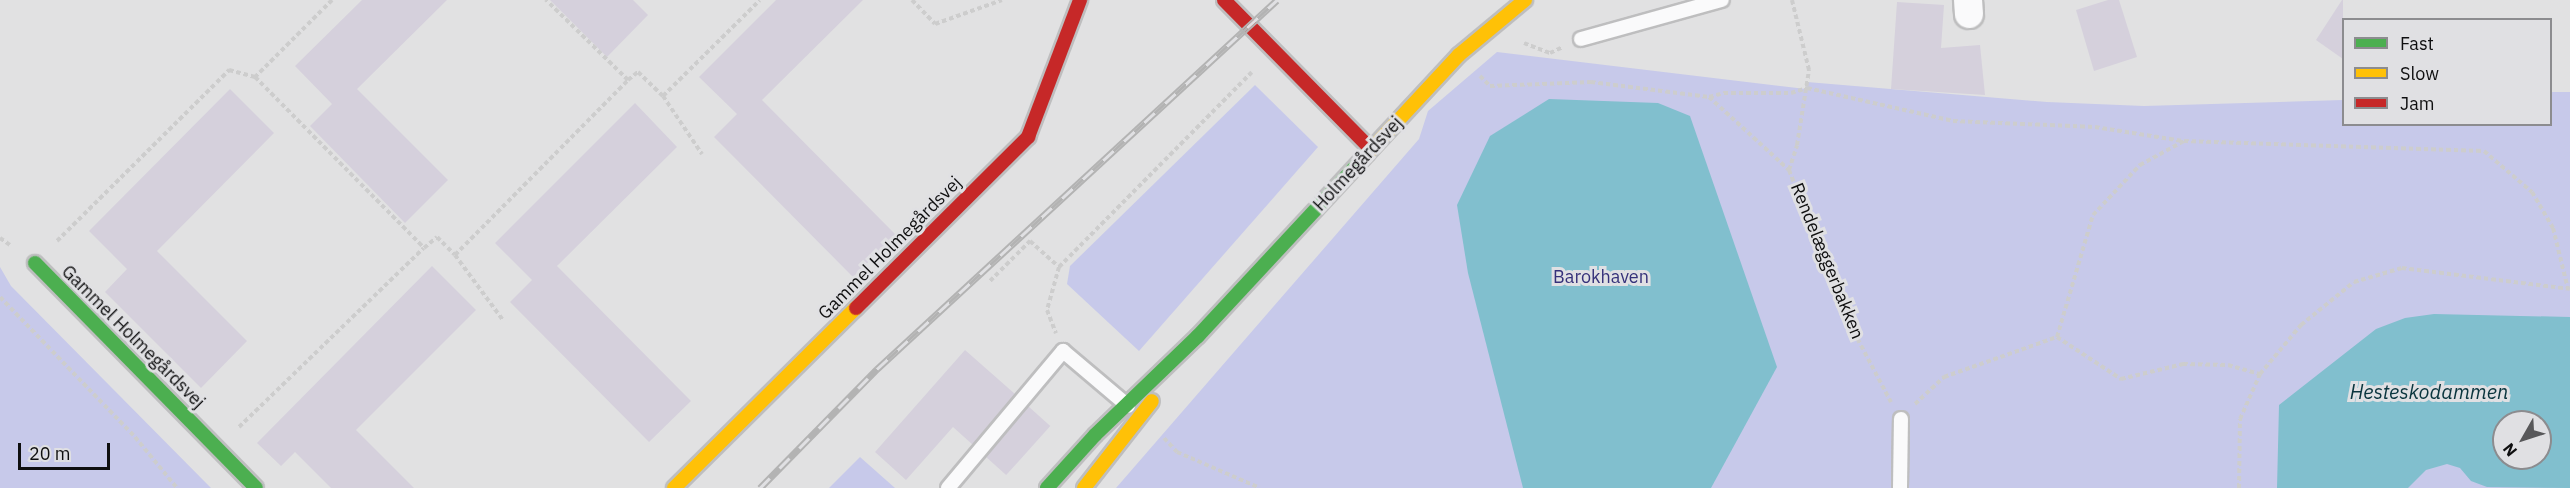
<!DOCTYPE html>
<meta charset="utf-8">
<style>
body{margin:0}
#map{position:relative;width:2570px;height:488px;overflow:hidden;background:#e1e1e2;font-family:"IBM Plex Sans",sans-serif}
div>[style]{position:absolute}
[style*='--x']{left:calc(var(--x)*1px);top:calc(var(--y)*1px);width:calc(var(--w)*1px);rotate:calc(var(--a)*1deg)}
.green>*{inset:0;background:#c7c9ea}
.water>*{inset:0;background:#81bfce}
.building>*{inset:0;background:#d5d0dc;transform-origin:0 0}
.path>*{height:4px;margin-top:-2px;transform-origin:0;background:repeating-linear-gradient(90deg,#cdcdcd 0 4.5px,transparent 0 7.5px)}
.roads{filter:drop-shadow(2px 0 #bebebf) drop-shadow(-2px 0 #bebebf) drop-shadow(0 2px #bebebf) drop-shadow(0 -2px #bebebf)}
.lane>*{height:14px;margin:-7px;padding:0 7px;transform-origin:7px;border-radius:7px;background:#fafafb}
.street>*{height:28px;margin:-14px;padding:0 14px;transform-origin:14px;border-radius:14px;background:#fafafb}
.fast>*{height:14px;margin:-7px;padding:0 7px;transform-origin:7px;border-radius:7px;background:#4caf50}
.slow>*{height:14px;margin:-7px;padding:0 7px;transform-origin:7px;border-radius:7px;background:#ffc107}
.jam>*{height:14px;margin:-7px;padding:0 7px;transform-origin:7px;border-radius:7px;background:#c62828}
.rail>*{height:7px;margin-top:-3.5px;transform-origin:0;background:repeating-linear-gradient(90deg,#e0e0e3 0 14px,#b3b3b3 0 28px);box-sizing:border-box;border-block:2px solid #b3b3b3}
span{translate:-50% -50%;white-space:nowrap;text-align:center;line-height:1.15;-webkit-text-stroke:6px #e0e0e3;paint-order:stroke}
.street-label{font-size:18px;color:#0f0f10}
.park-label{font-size:18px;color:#35317a}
.water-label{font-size:20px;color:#0a353e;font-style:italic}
.legend{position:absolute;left:2342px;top:18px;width:210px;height:108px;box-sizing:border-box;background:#e0e0e3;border:2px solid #8c8c8f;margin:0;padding:8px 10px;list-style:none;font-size:18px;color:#0f0f10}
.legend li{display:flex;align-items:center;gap:12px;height:30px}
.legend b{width:30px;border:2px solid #8c8c8f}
.north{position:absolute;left:2492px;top:410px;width:60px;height:60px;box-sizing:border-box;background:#e0e0e3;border:2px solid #8c8c8f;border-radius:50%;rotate:231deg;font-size:16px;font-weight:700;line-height:24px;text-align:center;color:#0f0f10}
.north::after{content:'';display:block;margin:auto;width:21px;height:27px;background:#58585a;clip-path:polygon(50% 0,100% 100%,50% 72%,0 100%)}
.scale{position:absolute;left:18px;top:443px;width:92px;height:27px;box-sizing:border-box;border:3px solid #0f0f10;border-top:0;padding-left:8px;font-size:18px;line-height:21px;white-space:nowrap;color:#0f0f10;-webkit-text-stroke:4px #e0e0e3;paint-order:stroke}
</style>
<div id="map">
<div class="green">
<div style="clip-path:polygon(evenodd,1497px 52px,1806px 89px,1807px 82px,2047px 102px,2144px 106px,2343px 100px,2344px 124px,2550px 124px,2551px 92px,2570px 92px,2570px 488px,1116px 488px,1419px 139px,1428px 111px,1497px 52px,2504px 422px,2540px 422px,2540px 458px,2504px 458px,2504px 422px)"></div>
<div style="clip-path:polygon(1255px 85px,1318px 147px,1139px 351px,1067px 284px,1070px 266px)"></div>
<div style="clip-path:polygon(0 267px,11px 286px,211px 488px,0 488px)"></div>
<div style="clip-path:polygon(860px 457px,895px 488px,829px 488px)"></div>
</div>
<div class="water">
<div style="clip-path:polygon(1549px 99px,1658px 103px,1690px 116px,1777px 367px,1711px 488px,1523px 488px,1468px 273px,1457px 205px,1490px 136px)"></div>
<div style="clip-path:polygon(evenodd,2434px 314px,2570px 317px,2570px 488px,2487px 487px,2471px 481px,2460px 468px,2447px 464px,2426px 470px,2408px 488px,2277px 488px,2279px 405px,2376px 329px,2405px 318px,2434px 314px,2504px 422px,2540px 422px,2540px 458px,2504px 458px,2504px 422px)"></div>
</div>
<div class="building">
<div style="clip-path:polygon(362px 0,447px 0,357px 89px,448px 180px,405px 223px,310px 126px,332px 104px,295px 66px)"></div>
<div style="clip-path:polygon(550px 0,633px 0,648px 15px,607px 57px)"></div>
<div style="clip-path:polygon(776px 0,863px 0,762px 100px,896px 235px,853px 277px,714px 137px,737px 114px,699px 77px)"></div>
<div style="clip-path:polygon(2108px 0,2119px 0,2137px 57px,2094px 71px,2076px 10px)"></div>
<div style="clip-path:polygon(2342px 0,2343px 0,2343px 59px,2316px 40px)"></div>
<div style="clip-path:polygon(1897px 2px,1944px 5px,1941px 48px,1980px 45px,1985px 95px,1891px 89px)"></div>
<div style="clip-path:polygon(230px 89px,274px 133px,157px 251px,247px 341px,201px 388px,105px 292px,127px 269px,89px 231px)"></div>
<div style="clip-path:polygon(635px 103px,677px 147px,557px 266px,691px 401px,649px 442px,510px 302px,532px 280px,495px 243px)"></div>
<div style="clip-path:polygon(432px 266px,476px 310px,356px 430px,414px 488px,331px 488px,295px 452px,281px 466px,257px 443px)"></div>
<div style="clip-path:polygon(965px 350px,1015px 394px,973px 445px,953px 427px,906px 480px,875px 452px)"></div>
<div style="left:1028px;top:406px;width:30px;height:66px;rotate:42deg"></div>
</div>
<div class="path">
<div style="--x:332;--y:0;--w:109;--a:135"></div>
<div style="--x:255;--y:77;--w:240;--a:45.3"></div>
<div style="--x:424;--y:248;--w:17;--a:-40"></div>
<div style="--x:437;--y:237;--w:25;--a:45"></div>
<div style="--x:455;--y:255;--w:246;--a:-45.3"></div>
<div style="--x:628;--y:80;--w:115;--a:-135.7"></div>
<div style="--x:912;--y:0;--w:33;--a:46"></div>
<div style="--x:935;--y:24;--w:71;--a:-19.7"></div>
<div style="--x:1524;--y:43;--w:28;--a:21"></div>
<div style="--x:1550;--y:53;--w:14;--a:-25"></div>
<div style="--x:1480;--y:76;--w:14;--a:45"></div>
<div style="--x:1490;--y:86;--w:101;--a:-2.3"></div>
<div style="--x:1591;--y:82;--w:119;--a:7.2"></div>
<div style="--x:1709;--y:97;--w:108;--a:42.4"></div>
<div style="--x:1789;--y:170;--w:160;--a:68.7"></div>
<div style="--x:1847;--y:319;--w:94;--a:62.1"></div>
<div style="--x:628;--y:80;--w:13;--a:-39"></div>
<div style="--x:638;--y:72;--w:35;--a:44"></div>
<div style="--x:663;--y:96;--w:136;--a:-44.7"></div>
<div style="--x:663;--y:96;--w:70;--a:56.1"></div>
<div style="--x:1709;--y:97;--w:16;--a:-15"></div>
<div style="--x:1724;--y:93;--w:67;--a:0"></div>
<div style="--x:1791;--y:93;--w:17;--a:-17"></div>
<div style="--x:1807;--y:88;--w:150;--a:12.7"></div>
<div style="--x:1953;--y:121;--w:142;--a:2.4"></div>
<div style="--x:2095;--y:127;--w:89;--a:9"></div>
<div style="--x:1789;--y:170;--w:26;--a:-72"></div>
<div style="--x:1797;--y:145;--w:76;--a:-80.9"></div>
<div style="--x:1809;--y:70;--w:72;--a:-103.7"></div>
<div style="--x:0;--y:238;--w:12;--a:35"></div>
<div style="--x:57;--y:241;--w:243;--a:-44.8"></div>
<div style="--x:229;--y:70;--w:27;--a:15"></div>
<div style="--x:455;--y:255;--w:81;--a:53.6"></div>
<div style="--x:1059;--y:267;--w:274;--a:-45.3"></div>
<div style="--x:990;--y:281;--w:57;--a:-45"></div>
<div style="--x:1030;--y:241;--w:39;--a:42"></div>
<div style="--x:1059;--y:267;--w:45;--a:105.6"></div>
<div style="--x:1047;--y:310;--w:25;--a:69"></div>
<div style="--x:0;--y:297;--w:194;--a:46"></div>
<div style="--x:135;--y:437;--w:66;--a:50.5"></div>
<div style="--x:2057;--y:337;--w:127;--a:-73.6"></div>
<div style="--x:2093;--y:215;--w:69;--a:-46.8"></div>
<div style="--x:2140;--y:165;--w:50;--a:-28.6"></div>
<div style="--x:2184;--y:141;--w:300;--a:1.9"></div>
<div style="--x:2484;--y:151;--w:63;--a:40.5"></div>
<div style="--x:2532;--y:192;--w:42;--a:59.7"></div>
<div style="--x:2553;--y:228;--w:63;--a:76.2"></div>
<div style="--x:1915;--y:404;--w:40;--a:-43"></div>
<div style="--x:1944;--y:377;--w:120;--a:-19.5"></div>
<div style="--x:2057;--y:337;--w:77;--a:33.3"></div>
<div style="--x:2121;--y:379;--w:64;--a:-13.6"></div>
<div style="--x:2183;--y:364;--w:45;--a:1.3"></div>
<div style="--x:2228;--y:365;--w:33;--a:16"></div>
<div style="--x:239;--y:427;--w:257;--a:-44.1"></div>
<div style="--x:1164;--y:438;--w:19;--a:47"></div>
<div style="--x:1177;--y:452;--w:90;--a:23.4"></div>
<div style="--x:2239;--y:488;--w:69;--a:-89.2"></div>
<div style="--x:2240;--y:419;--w:49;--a:-66"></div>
<div style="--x:2260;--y:374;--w:64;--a:-50.1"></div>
<div style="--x:2301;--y:325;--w:68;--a:-39.1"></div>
<div style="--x:2354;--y:282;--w:50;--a:-16.3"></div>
<div style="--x:2402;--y:268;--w:169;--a:7.1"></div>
</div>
<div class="roads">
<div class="lane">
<div style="--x:1581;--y:39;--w:146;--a:-15.5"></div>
<div style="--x:948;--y:488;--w:179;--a:-50"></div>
<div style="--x:1063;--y:351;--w:85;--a:40.2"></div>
<div style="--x:1900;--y:488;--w:69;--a:-89.2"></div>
</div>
<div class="street">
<div style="--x:1968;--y:0;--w:14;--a:86"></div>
</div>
<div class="fast">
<div style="--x:35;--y:263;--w:315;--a:45.5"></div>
<div style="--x:1047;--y:488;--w:72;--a:-47.8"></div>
<div style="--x:1095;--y:435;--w:143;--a:-43.9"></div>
<div style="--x:1198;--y:336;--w:248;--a:-47.1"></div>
</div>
<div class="slow">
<div style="--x:1367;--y:154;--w:135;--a:-47.1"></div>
<div style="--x:1459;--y:55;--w:86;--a:-39.8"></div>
<div style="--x:674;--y:488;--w:256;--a:-44.7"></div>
<div style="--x:1084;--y:488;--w:110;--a:-52"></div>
</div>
<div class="jam">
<div style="--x:1224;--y:0;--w:209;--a:45.4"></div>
<div style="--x:856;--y:308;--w:243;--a:-44.8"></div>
<div style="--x:1028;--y:137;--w:147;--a:-69.2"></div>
</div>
</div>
<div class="rail">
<div style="--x:760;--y:488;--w:167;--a:-45.5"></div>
<div style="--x:877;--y:369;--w:544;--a:-42.69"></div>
</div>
<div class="street-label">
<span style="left:1358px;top:164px;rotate:-47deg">Holmegårdsvej</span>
<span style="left:890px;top:248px;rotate:-45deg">Gammel Holmegårdsvej</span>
<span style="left:1827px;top:261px;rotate:68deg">Rendelæggerbakken</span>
<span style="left:133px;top:337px;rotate:45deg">Gammel Holmegårdsvej</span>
</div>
<div class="park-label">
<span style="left:1601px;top:277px">Barokhaven</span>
</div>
<div class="water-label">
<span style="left:2429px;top:391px">Hesteskodammen</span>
</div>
<ul class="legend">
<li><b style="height:8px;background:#4caf50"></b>Fast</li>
<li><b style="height:8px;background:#ffc107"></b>Slow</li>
<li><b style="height:8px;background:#c62828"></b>Jam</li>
</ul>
<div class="north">N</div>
<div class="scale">20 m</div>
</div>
